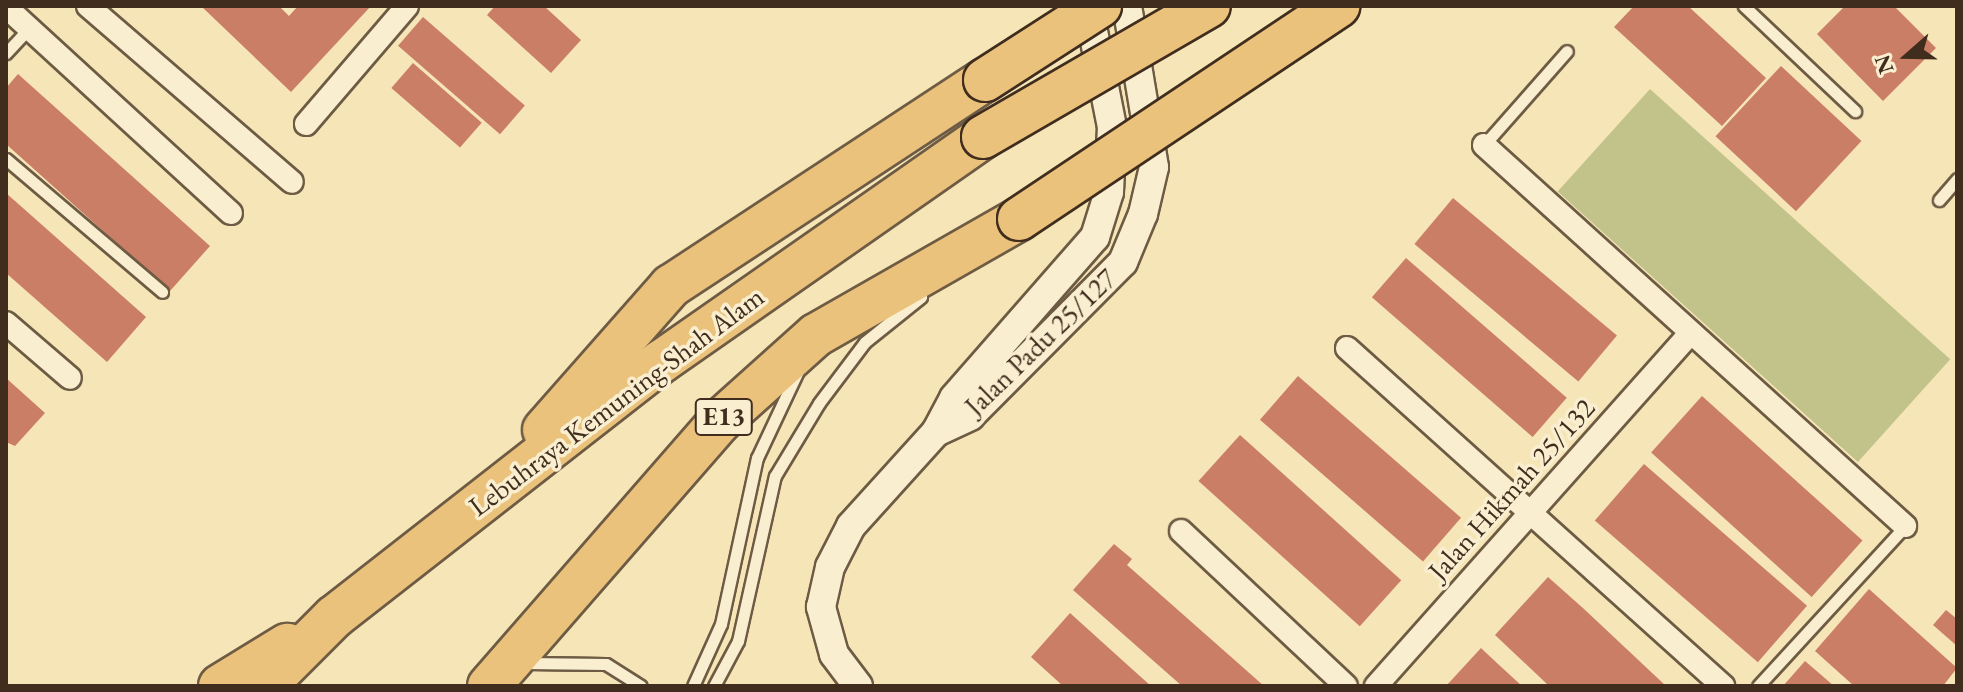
<!DOCTYPE html>
<style>
body{margin:0}
#map{position:relative;width:1963px;height:692px;overflow:hidden;background:#f6e5b7;font-family:"EB Garamond",serif}
div>[style]{position:absolute}
[style*='--x']{left:calc(var(--x)*1px);top:calc(var(--y)*1px);width:calc(var(--w)*1px);rotate:calc(var(--a)*1deg)}
.green>*{inset:0;background:#c2c38a;transform-origin:0 0}
.building>*{inset:0;background:#ca7e65;transform-origin:0 0}
.roads{filter:drop-shadow(2px 0 #6e5b44) drop-shadow(-2px 0 #6e5b44) drop-shadow(0 2px #6e5b44) drop-shadow(0 -2px #6e5b44)}
.service>*{height:11px;margin:-5.5px;padding:0 5.5px;transform-origin:5.5px;border-radius:5.5px;background:#f9eed0}
.minor>*{height:22px;margin:-11px;padding:0 11px;transform-origin:11px;border-radius:11px;background:#f9eed0}
.tertiary>*{height:28px;margin:-14px;padding:0 14px;transform-origin:14px;border-radius:14px;background:#f9eed0}
.motorway>*{height:42px;margin:-21px;padding:0 21px;transform-origin:21px;border-radius:21px;background:#ebc27c}
.bridges{filter:drop-shadow(2px 0 #402d1e) drop-shadow(-2px 0 #402d1e) drop-shadow(0 2px #402d1e) drop-shadow(0 -2px #402d1e)}
.motorway-bridge>*{height:42px;margin:-21px;padding:0 21px;transform-origin:21px;border-radius:21px;background:#ebc27c}
span{translate:-50% -50%;white-space:nowrap;text-align:center;line-height:1.15;-webkit-text-stroke:7px #f9eed0;paint-order:stroke}
.shield-label span{padding:2px 6px;background:#f9eed0;border:2px solid;border-radius:6px;-webkit-text-stroke-width:0}
.shield-label{font-size:26px;color:#402d1e;font-weight:700}
.street-label{font-size:28px;color:#402d1e}
.frame{position:absolute;inset:0;border:8px solid #402d1e;pointer-events:none}
.north{position:absolute;left:1867px;top:16px;width:80px;height:80px;-webkit-text-stroke:6px #f9eed0;paint-order:stroke;rotate:250deg;font-size:22px;font-weight:700;line-height:32px;text-align:center;color:#402d1e}
.north::after{content:'';display:block;margin:auto;width:28px;height:36px;background:#402d1e;clip-path:polygon(50% 0,100% 100%,50% 72%,0 100%)}
</style>
<div id="map">
<div class="green">
<div style="left:1650px;top:89px;width:404px;height:138px;rotate:42deg"></div>
</div>
<div class="building">
<div style="clip-path:polygon(201px 6px,279px 6px,289px 16px,298px 6px,371px 6px,291px 92px)"></div>
<div style="clip-path:polygon(495px 6px,544px 6px,581px 40px,551px 73px,487px 15px)"></div>
<div style="clip-path:polygon(1634px 6px,1688px 6px,1766px 78px,1722px 126px,1614px 27px)"></div>
<div style="clip-path:polygon(1845px 6px,1894px 6px,1936px 48px,1883px 101px,1817px 34px)"></div>
<div style="left:423px;top:17px;width:135px;height:38px;rotate:41deg"></div>
<div style="left:413px;top:63px;width:91px;height:33px;rotate:41deg"></div>
<div style="left:1781px;top:66px;width:110px;height:96px;rotate:43deg"></div>
<div style="clip-path:polygon(18px 74px,210px 246px,170px 291px,6px 144px,6px 88px)"></div>
<div style="clip-path:polygon(6px 193px,146px 317px,107px 362px,6px 273px)"></div>
<div style="left:1453px;top:198px;width:214px;height:60px;rotate:40deg"></div>
<div style="left:1406px;top:258px;width:213px;height:52px;rotate:41deg"></div>
<div style="left:1298px;top:376px;width:216px;height:58px;rotate:41deg"></div>
<div style="clip-path:polygon(6px 378px,45px 413px,15px 446px,6px 442px)"></div>
<div style="left:1702px;top:396px;width:216px;height:76px;rotate:42deg"></div>
<div style="left:1240px;top:435px;width:217px;height:62px;rotate:42deg"></div>
<div style="left:1644px;top:464px;width:216px;height:75px;rotate:41deg"></div>
<div style="clip-path:polygon(1114px 544px,1132px 559px,1127px 565px,1264px 686px,1182px 686px,1073px 590px)"></div>
<div style="clip-path:polygon(1548px 577px,1584px 609px,1666px 686px,1547px 684px,1495px 635px)"></div>
<div style="clip-path:polygon(1869px 589px,1957px 668px,1943px 686px,1854px 686px,1815px 651px)"></div>
<div style="clip-path:polygon(1946px 610px,1957px 619px,1957px 646px,1933px 625px)"></div>
<div style="clip-path:polygon(1070px 613px,1132px 669px,1151px 686px,1063px 686px,1031px 657px)"></div>
<div style="clip-path:polygon(1481px 648px,1498px 664px,1522px 686px,1446px 686px)"></div>
<div style="clip-path:polygon(1805px 661px,1834px 686px,1783px 686px)"></div>
</div>
<div class="roads">
<div class="service">
<div style="--x:1744;--y:6;--w:153;--a:43.4"></div>
<div style="--x:6;--y:53;--w:34;--a:-47"></div>
<div style="--x:1484;--y:145;--w:125;--a:-48.6"></div>
<div style="--x:6;--y:159;--w:205;--a:40.4"></div>
<div style="--x:1939;--y:200;--w:28;--a:-49"></div>
<div style="--x:525;--y:663;--w:81;--a:0.7"></div>
<div style="--x:606;--y:664;--w:41;--a:32.2"></div>
<div style="--x:693;--y:686;--w:68;--a:-65.7"></div>
<div style="--x:721;--y:624;--w:170;--a:-77.8"></div>
<div style="--x:757;--y:458;--w:96;--a:-64.8"></div>
<div style="--x:714;--y:686;--w:51;--a:-61.9"></div>
<div style="--x:738;--y:641;--w:169;--a:-77.4"></div>
<div style="--x:775;--y:476;--w:85;--a:-58.9"></div>
<div style="--x:819;--y:403;--w:76;--a:-53"></div>
<div style="--x:865;--y:342;--w:72;--a:-38.8"></div>
<div style="--x:1758;--y:686;--w:217;--a:-47.4"></div>
</div>
<div class="minor">
<div style="--x:88;--y:6;--w:269;--a:40.8"></div>
<div style="--x:6;--y:7;--w:305;--a:42.5"></div>
<div style="--x:306;--y:124;--w:155;--a:-49.4"></div>
<div style="--x:1484;--y:145;--w:568;--a:42.14"></div>
<div style="--x:6;--y:323;--w:84;--a:40.7"></div>
<div style="--x:1347;--y:348;--w:506;--a:41.95"></div>
<div style="--x:1181;--y:531;--w:226;--a:43.2"></div>
<div style="--x:1376;--y:686;--w:473;--a:-48.3"></div>
</div>
<div class="tertiary">
<div style="--x:936;--y:432;--w:38;--a:-25"></div>
<div style="--x:970;--y:416;--w:217;--a:-45.2"></div>
<div style="--x:1123;--y:262;--w:52;--a:-67.4"></div>
<div style="--x:1143;--y:214;--w:48;--a:-76.8"></div>
<div style="--x:1154;--y:167;--w:163;--a:-99.5"></div>
<div style="--x:858;--y:686;--w:40;--a:-127"></div>
<div style="--x:834;--y:654;--w:49;--a:-105.5"></div>
<div style="--x:821;--y:607;--w:41;--a:-77.3"></div>
<div style="--x:830;--y:567;--w:46;--a:-62.9"></div>
<div style="--x:851;--y:526;--w:127;--a:-47.9"></div>
<div style="--x:936;--y:432;--w:38;--a:-62"></div>
<div style="--x:954;--y:398;--w:214;--a:-48.8"></div>
<div style="--x:1095;--y:237;--w:47;--a:-72.7"></div>
<div style="--x:1109;--y:192;--w:65;--a:-87.4"></div>
<div style="--x:1112;--y:127;--w:123;--a:-101.2"></div>
</div>
<div class="motorway">
<div style="--x:544;--y:430;--w:192;--a:-48.6"></div>
<div style="--x:671;--y:286;--w:376;--a:-33.3"></div>
<div style="--x:220;--y:686;--w:79;--a:-31.5"></div>
<div style="--x:265;--y:686;--w:98;--a:-45"></div>
<div style="--x:334;--y:617;--w:416;--a:-38"></div>
<div style="--x:662;--y:361;--w:391;--a:-34.9"></div>
<div style="--x:489;--y:686;--w:350;--a:-48.9"></div>
<div style="--x:719;--y:422;--w:130;--a:-41.9"></div>
<div style="--x:816;--y:335;--w:234;--a:-29.7"></div>
</div>
</div>
<div class="bridges">
<div class="motorway-bridge">
<div style="--x:985;--y:80;--w:137;--a:-32.8"></div>
<div style="--x:983;--y:137;--w:261;--a:-30.1"></div>
<div style="--x:1019;--y:219;--w:384;--a:-33.7"></div>
</div>
</div>
<div class="shield-label">
<span style="left:724px;top:417px">E13</span>
</div>
<div class="street-label">
<span style="left:1040px;top:342px;rotate:-44deg">Jalan Padu 25/127</span>
<span style="left:616px;top:401px;rotate:-37deg">Lebuhraya Kemuning-Shah Alam</span>
<span style="left:1511px;top:489px;rotate:-48deg">Jalan Hikmah 25/132</span>
</div>
<div class="frame"></div>
<div class="north">N</div>
</div>
